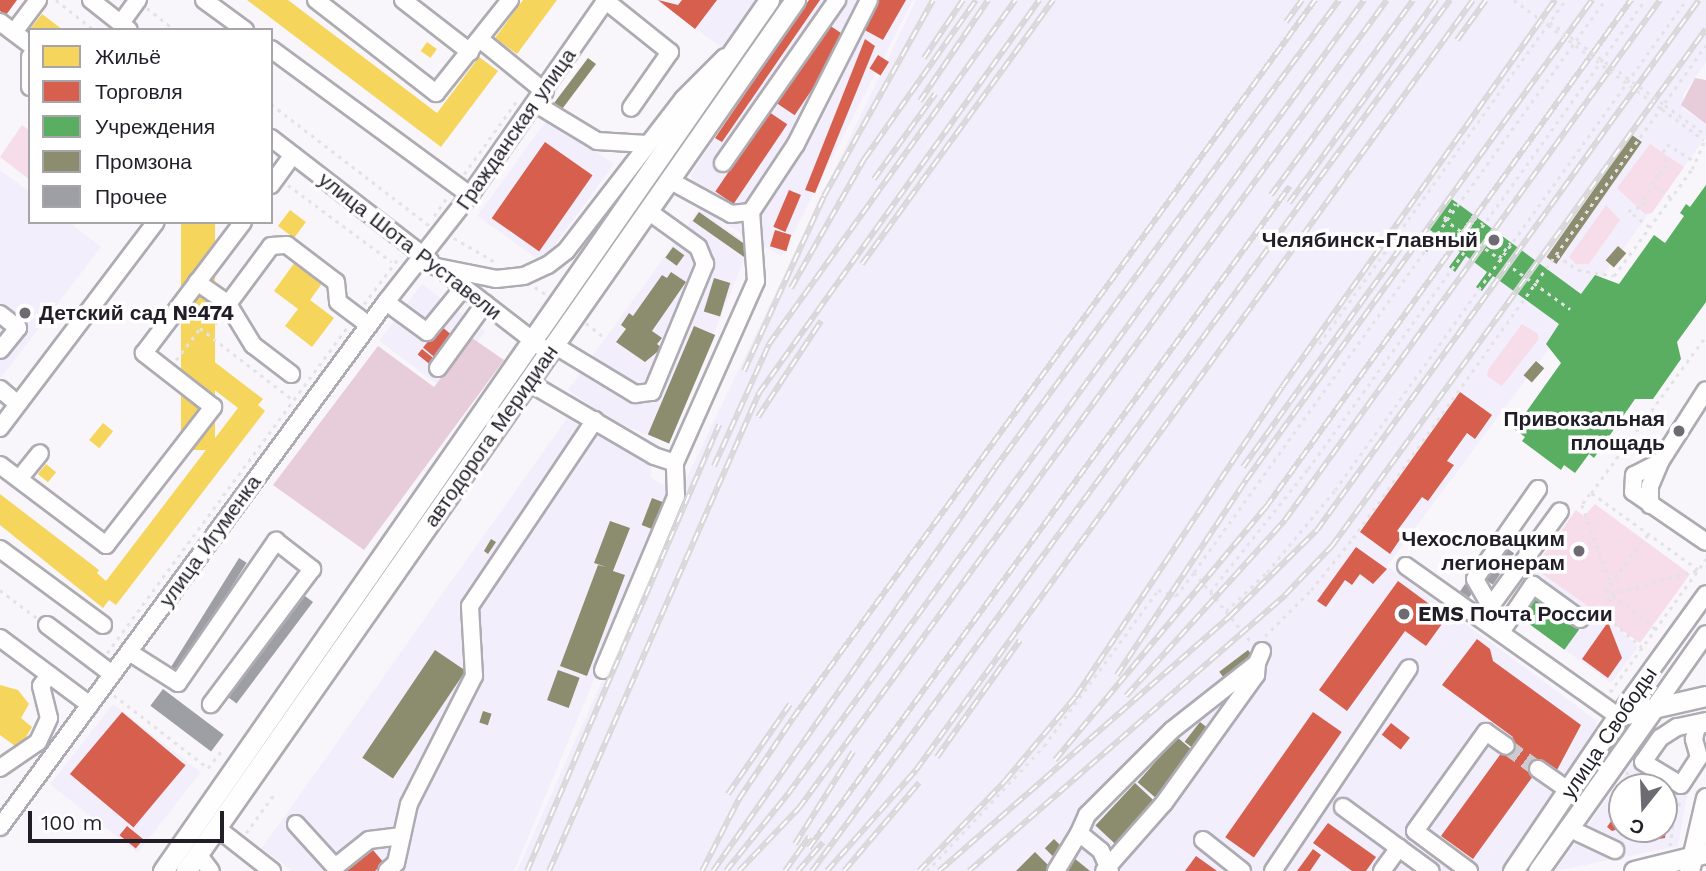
<!DOCTYPE html>
<meta charset="utf-8">
<style>
body{margin:0}
#map{position:relative;width:1706px;height:871px;overflow:hidden;background:#f8f6fb;font-family:"Work Sans",sans-serif}
div>[style]{position:absolute}
[style*='--x']{left:calc(var(--x)*1px);top:calc(var(--y)*1px);width:calc(var(--w)*1px);rotate:calc(var(--a)*1deg)}
.built>*{inset:0;background:#f3eefc;transform-origin:0 0}
.green>*{inset:0;background:#f7dce9}
.forest>*{inset:0;background:#e7ccd9}
.homes>*{inset:0;background:#f6d55c;transform-origin:0 0}
.shops>*{inset:0;background:#d6604d;transform-origin:0 0}
.public>*{inset:0;background:#5aae61;transform-origin:0 0}
.industry>*{inset:0;background:#8c8c6e;transform-origin:0 0}
.building>*{inset:0;background:#9e9ea5;transform-origin:0 0}
.minor-tunnel>*{height:16px;margin-top:-8px;transform-origin:0;background:repeating-linear-gradient(90deg,#cdcbd1 0 16px,transparent 0 24px)}
.path>*{height:2.5px;margin-top:-1.25px;transform-origin:0;background:repeating-linear-gradient(90deg,#e3e2e4 0 3.5px,transparent 0 8.5px)}
.roads{filter:drop-shadow(2px 0 #aeabb2) drop-shadow(-2px 0 #aeabb2) drop-shadow(0 2px #aeabb2) drop-shadow(0 -2px #aeabb2)}
.minor>*{height:16px;margin:-8px;padding:0 8px;transform-origin:8px;border-radius:8px;background:#fefefe}
.major>*{height:19px;margin:-9.5px;padding:0 9.5px;transform-origin:9.5px;border-radius:9.5px;background:#fefefe}
.rail>*{height:6px;margin-top:-3px;transform-origin:0;background:repeating-linear-gradient(90deg,#fff 0 10px,#d8d7d9 0 20px);box-sizing:border-box;border-block:2px solid #d8d7d9}
.path-bridge>*{height:2.5px;margin-top:-1.25px;transform-origin:0;background:repeating-linear-gradient(90deg,#e3e2e4 0 3.5px,transparent 0 8.5px)}
.dots>*{width:19px;height:19px;translate:-50% -50%;box-sizing:border-box;border:4px solid #fff;border-radius:50%}
span{translate:-50% -50%;white-space:nowrap;text-align:center;line-height:1.15;-webkit-text-stroke:7px #fff;paint-order:stroke}
.street-label{font-size:21px;color:#221e28}
.poi-label{font-size:21px;color:#221e28;font-weight:700}
.right{translate:-100% -50%;text-align:right}
.left{translate:0 -50%;text-align:left}
.legend{position:absolute;left:28px;top:28px;width:245px;height:196px;box-sizing:border-box;background:#fff;border:2px solid #a7a5a9;margin:0;padding:9px 12px;list-style:none;font-size:21px;color:#221e28}
.legend li{display:flex;align-items:center;gap:14px;height:35px}
.legend b{width:35px;border:2px solid #a7a5a9}
.north{position:absolute;left:1608px;top:773px;width:70px;height:70px;box-sizing:border-box;background:#fff;border:2px solid #a7a5a9;border-radius:50%;rotate:198deg;font-size:19px;font-weight:700;line-height:28px;text-align:center;color:#221e28}
.north::after{content:'';display:block;margin:auto;width:24px;height:32px;background:#6d6a72;clip-path:polygon(50% 0,100% 100%,50% 72%,0 100%)}
.scale{position:absolute;left:28px;top:811px;width:196px;height:32px;box-sizing:border-box;border:4px solid #221e28;border-top:0;padding-left:9px;font-size:21px;line-height:24px;white-space:nowrap;color:#221e28;-webkit-text-stroke:5px #fff;paint-order:stroke}
</style>
<div id="map">
<div class="built">
<div style="clip-path:polygon(656px 0,755px 0,722px 48px)"></div>
<div style="clip-path:polygon(809px 0,913px 0,782px 256px,709px 215px,750px 245px,669px 444px,611px 420px,568px 390px,699px 209px,691px 174px)"></div>
<div style="clip-path:polygon(916px 0,1706px 0,1706px 62px,1683px 95px,1683px 109px,1706px 124px,1706px 137px,1387px 566px,1597px 721px,1595px 737px,1576px 770px,1503px 871px,517px 871px,668px 533px,689px 473px)"></div>
<div style="left:549px;top:117px;width:80px;height:122px;rotate:36deg"></div>
<div style="clip-path:polygon(0 170px,30px 192px,30px 222px,69px 222px,101px 247px,0 379px)"></div>
<div style="left:422px;top:284px;width:79px;height:71px;rotate:37deg"></div>
<div style="clip-path:polygon(570px 414px,651px 462px,651px 478px,673px 491px,514px 871px,292px 871px,262px 848px)"></div>
<div style="clip-path:polygon(1534px 568px,1608px 619px,1638px 647px,1611px 683px,1507px 608px)"></div>
<div style="left:113px;top:704px;width:111px;height:102px;rotate:38deg"></div>
<div style="clip-path:polygon(evenodd,1632px 764px,1687px 795px,1678px 846px,1555px 871px,1632px 764px,1622px 787px,1664px 787px,1664px 829px,1622px 829px,1622px 787px)"></div>
</div>
<div class="green">
<div style="clip-path:polygon(22px 125px,30px 131px,30px 180px,0 157px)"></div>
<div style="clip-path:polygon(1650px 144px,1684px 167px,1652px 213px,1645px 214px,1617px 188px)"></div>
<div style="clip-path:polygon(1606px 205px,1620px 220px,1589px 264px,1576px 264px,1569px 257px)"></div>
<div style="clip-path:polygon(1522px 324px,1538px 334px,1538px 340px,1502px 386px,1487px 376px,1488px 370px)"></div>
<div style="clip-path:polygon(1595px 504px,1690px 574px,1640px 643px,1534px 568px,1576px 510px,1584px 516px)"></div>
</div>
<div class="forest">
<div style="clip-path:polygon(1695px 78px,1706px 80px,1706px 124px,1681px 105px)"></div>
<div style="clip-path:polygon(472px 338px,504px 360px,364px 550px,273px 485px,378px 346px,434px 387px)"></div>
</div>
<div class="homes">
<div style="clip-path:polygon(247px 0,288px 0,437px 113px,479px 57px,498px 71px,441px 147px)"></div>
<div style="clip-path:polygon(523px 0,557px 0,517px 54px,495px 38px)"></div>
<div style="clip-path:polygon(42px 14px,63px 30px,30px 30px,30px 37px,26px 34px)"></div>
<div style="left:427px;top:42px;width:12px;height:11px;rotate:35deg"></div>
<div style="left:290px;top:210px;width:20px;height:20px;rotate:37deg"></div>
<div style="left:181px;top:222px;width:34px;height:228px"></div>
<div style="clip-path:polygon(295px 262px,323px 282px,310px 300px,334px 318px,312px 347px,285px 326px,298px 309px,274px 291px)"></div>
<div style="left:210px;top:305px;width:17px;height:12px;rotate:36deg"></div>
<div style="clip-path:polygon(199px 350px,263px 399px,258px 405px,265px 411px,116px 605px,109px 600px,103px 608px,0 525px,0 494px,99px 570px,97px 573px,106px 581px,238px 408px,186px 368px)"></div>
<div style="left:103px;top:423px;width:13px;height:22px;rotate:39deg"></div>
<div style="left:46px;top:464px;width:13px;height:13px;rotate:39deg"></div>
<div style="clip-path:polygon(0 685px,18px 690px,29px 704px,21px 718px,32px 727px,19px 749px,0 735px)"></div>
</div>
<div class="shops">
<div style="clip-path:polygon(0 0,17px 0,6px 15px,0 11px)"></div>
<div style="clip-path:polygon(658px 0,678px 5px,682px 0,717px 0,695px 29px)"></div>
<div style="clip-path:polygon(809px 0,820px 0,722px 142px,715px 138px)"></div>
<div style="clip-path:polygon(878px 0,906px 0,883px 40px,861px 28px)"></div>
<div style="left:829px;top:25px;width:22px;height:94px;rotate:34deg"></div>
<div style="clip-path:polygon(865px 39px,875px 46px,815px 193px,805px 190px)"></div>
<div style="left:878px;top:55px;width:13px;height:16px;rotate:32deg"></div>
<div style="left:769px;top:112px;width:22px;height:96px;rotate:34deg"></div>
<div style="left:545px;top:142px;width:58px;height:93px;rotate:35deg"></div>
<div style="left:789px;top:190px;width:13px;height:40px;rotate:23deg"></div>
<div style="left:775px;top:230px;width:17px;height:17px;rotate:17deg"></div>
<div style="left:441px;top:326px;width:17px;height:28px;rotate:40deg"></div>
<div style="left:422px;top:349px;width:14px;height:7px;rotate:39deg"></div>
<div style="clip-path:polygon(1460px 392px,1492px 415px,1475px 439px,1467px 433px,1447px 461px,1454px 465px,1428px 501px,1422px 497px,1397px 531px,1403px 535px,1390px 554px,1360px 532px)"></div>
<div style="clip-path:polygon(1356px 547px,1387px 569px,1373px 584px,1360px 574px,1352px 585px,1345px 580px,1326px 607px,1317px 601px)"></div>
<div style="clip-path:polygon(1398px 581px,1447px 617px,1426px 646px,1405px 631px,1347px 711px,1319px 690px)"></div>
<div style="clip-path:polygon(1608px 622px,1622px 658px,1608px 678px,1582px 659px)"></div>
<div style="clip-path:polygon(1477px 639px,1490px 649px,1493px 661px,1581px 725px,1557px 770px,1544px 761px,1473px 859px,1441px 836px,1513px 737px,1442px 685px)"></div>
<div style="left:122px;top:712px;width:83px;height:81px;rotate:40deg"></div>
<div style="left:1313px;top:712px;width:35px;height:153px;rotate:35deg"></div>
<div style="left:1391px;top:723px;width:24px;height:15px;rotate:38deg"></div>
<div style="clip-path:polygon(1664px 801px,1669px 801px,1665px 838px,1640px 842px,1622px 829px,1665px 829px)"></div>
<div style="clip-path:polygon(1622px 805px,1622px 828px,1612px 831px,1607px 827px)"></div>
<div style="clip-path:polygon(1328px 823px,1376px 857px,1366px 871px,1352px 871px,1313px 843px)"></div>
<div style="left:127px;top:826px;width:21px;height:12px;rotate:39deg"></div>
<div style="clip-path:polygon(1313px 849px,1321px 855px,1310px 871px,1297px 871px)"></div>
<div style="clip-path:polygon(373px 850px,384px 863px,375px 871px,347px 871px)"></div>
<div style="clip-path:polygon(1196px 856px,1217px 871px,1185px 871px)"></div>
</div>
<div class="public">
<div style="clip-path:polygon(1706px 185px,1706px 302px,1677px 342px,1681px 359px,1653px 399px,1635px 399px,1594px 458px,1589px 454px,1575px 473px,1564px 465px,1561px 470px,1522px 441px,1525px 437px,1514px 429px,1561px 363px,1546px 344px,1559px 324px,1493px 276px,1482px 291px,1476px 287px,1487px 272px,1466px 256px,1455px 272px,1449px 267px,1460px 252px,1438px 236px,1427px 252px,1422px 248px,1433px 232px,1427px 228px,1449px 197px,1581px 294px,1595px 275px,1619px 284px,1654px 235px,1665px 243px,1684px 216px,1680px 213px,1686px 204px,1690px 207px)"></div>
<div style="left:1533px;top:596px;width:57px;height:25px;rotate:36deg"></div>
</div>
<div class="industry">
<div style="left:588px;top:58px;width:10px;height:56px;rotate:37deg"></div>
<div style="left:1632px;top:135px;width:12px;height:149px;rotate:35deg"></div>
<div style="left:699px;top:212px;width:63px;height:11px;rotate:35deg"></div>
<div style="left:1618px;top:246px;width:11px;height:19px;rotate:41deg"></div>
<div style="left:673px;top:247px;width:14px;height:13px;rotate:36deg"></div>
<div style="clip-path:polygon(671px 272px,686px 282px,652px 331px,662px 338px,657px 344px,662px 348px,645px 362px,616px 342px,626px 329px,621px 325px,629px 313px,633px 316px,662px 275px,667px 278px)"></div>
<div style="left:714px;top:278px;width:17px;height:35px;rotate:17deg"></div>
<div style="left:694px;top:326px;width:23px;height:118px;rotate:23deg"></div>
<div style="left:1536px;top:361px;width:11px;height:19px;rotate:41deg"></div>
<div style="left:652px;top:498px;width:17px;height:29px;rotate:21deg"></div>
<div style="clip-path:polygon(610px 521px,630px 528px,613px 571px,625px 575px,587px 676px,560px 666px,598px 565px,606px 567px,594px 563px)"></div>
<div style="clip-path:polygon(491px 539px,496px 542px,488px 554px,484px 551px)"></div>
<div style="left:435px;top:650px;width:37px;height:130px;rotate:34deg"></div>
<div style="left:1248px;top:650px;width:10px;height:36px;rotate:53deg"></div>
<div style="left:558px;top:670px;width:23px;height:32px;rotate:20deg"></div>
<div style="left:483px;top:711px;width:9px;height:12px;rotate:18deg"></div>
<div style="left:1200px;top:722px;width:11px;height:25px;rotate:38deg"></div>
<div style="left:1177px;top:737px;width:23px;height:60px;rotate:41deg"></div>
<div style="left:1135px;top:783px;width:33px;height:58px;rotate:43deg"></div>
<div style="left:1054px;top:839px;width:11px;height:13px;rotate:45deg"></div>
<div style="clip-path:polygon(1035px 852px,1051px 868px,1048px 871px,1016px 871px)"></div>
<div style="clip-path:polygon(1074px 858px,1090px 871px,1064px 871px)"></div>
</div>
<div class="building">
<div style="left:1505px;top:547px;width:11px;height:38px;rotate:34deg"></div>
<div style="left:239px;top:558px;width:9px;height:129px;rotate:32deg"></div>
<div style="left:1465px;top:584px;width:11px;height:9px;rotate:34deg"></div>
<div style="left:305px;top:596px;width:10px;height:127px;rotate:37deg"></div>
<div style="left:163px;top:689px;width:76px;height:21px;rotate:37deg"></div>
</div>
<div class="minor-tunnel">
<div style="--x:1506;--y:746;--w:39;--a:36"></div>
</div>
<div class="path">
<div style="--x:56;--y:0;--w:48;--a:38.3"></div>
<div style="--x:147;--y:8;--w:36;--a:38"></div>
<div style="--x:271;--y:104;--w:200;--a:37.5"></div>
<div style="--x:1665;--y:105;--w:51;--a:36.2"></div>
<div style="--x:1662;--y:109;--w:52;--a:36.4"></div>
<div style="--x:464;--y:174;--w:89;--a:-54.2"></div>
<div style="--x:288;--y:185;--w:129;--a:36.5"></div>
<div style="--x:1654;--y:185;--w:21;--a:37"></div>
<div style="--x:434;--y:216;--w:24;--a:-55"></div>
<div style="--x:1444;--y:219;--w:19;--a:-55"></div>
<div style="--x:1649;--y:227;--w:26;--a:-143"></div>
<div style="--x:1628;--y:211;--w:17;--a:-21"></div>
<div style="--x:1644;--y:205;--w:6;--a:-99"></div>
<div style="--x:1643;--y:199;--w:31;--a:-58"></div>
<div style="--x:1659;--y:173;--w:9;--a:-27"></div>
<div style="--x:1667;--y:169;--w:17;--a:-103"></div>
<div style="--x:1663;--y:152;--w:9;--a:-63"></div>
<div style="--x:1667;--y:144;--w:32;--a:32"></div>
<div style="--x:454;--y:238;--w:50;--a:30.2"></div>
<div style="--x:1471;--y:238;--w:19;--a:-54"></div>
<div style="--x:1557;--y:255;--w:26;--a:36"></div>
<div style="--x:1578;--y:270;--w:36;--a:9"></div>
<div style="--x:1614;--y:276;--w:132;--a:-53.9"></div>
<div style="--x:1692;--y:169;--w:32;--a:-66"></div>
<div style="--x:1499;--y:258;--w:19;--a:-54"></div>
<div style="--x:535;--y:287;--w:14;--a:34"></div>
<div style="--x:364;--y:304;--w:60;--a:-53.1"></div>
<div style="--x:586;--y:323;--w:24;--a:38"></div>
<div style="--x:1319;--y:344;--w:423;--a:-54.4"></div>
<div style="--x:176;--y:360;--w:40;--a:-53"></div>
<div style="--x:200;--y:328;--w:118;--a:37.7"></div>
<div style="--x:1590;--y:494;--w:14;--a:126"></div>
<div style="--x:1582;--y:505;--w:84;--a:69.8"></div>
<div style="--x:1648;--y:535;--w:69;--a:127.4"></div>
<div style="--x:1606;--y:590;--w:63;--a:38"></div>
<div style="--x:1194;--y:572;--w:92;--a:50.8"></div>
<div style="--x:0;--y:590;--w:46;--a:37.1"></div>
<div style="--x:1607;--y:590;--w:34;--a:78"></div>
<div style="--x:1614;--y:623;--w:37;--a:41"></div>
<div style="--x:1210;--y:592;--w:157;--a:-51.5"></div>
<div style="--x:1308;--y:469;--w:578;--a:-54.3"></div>
<div style="--x:1611;--y:594;--w:90;--a:-15.4"></div>
<div style="--x:1698;--y:570;--w:132;--a:-144.3"></div>
<div style="--x:1591;--y:493;--w:195;--a:-53.8"></div>
<div style="--x:1226;--y:611;--w:57;--a:-43.6"></div>
<div style="--x:1267;--y:572;--w:107;--a:-50.3"></div>
<div style="--x:1335;--y:490;--w:603;--a:-54.38"></div>
<div style="--x:1265;--y:636;--w:65;--a:-45"></div>
<div style="--x:1311;--y:590;--w:67;--a:-51.1"></div>
<div style="--x:1353;--y:538;--w:606;--a:-54.4"></div>
<div style="--x:107;--y:653;--w:406;--a:-53.6"></div>
<div style="--x:1610;--y:692;--w:164;--a:-54.2"></div>
<div style="--x:114;--y:695;--w:119;--a:37.8"></div>
<div style="--x:208;--y:768;--w:23;--a:-52"></div>
<div style="--x:1626;--y:772;--w:29;--a:31"></div>
<div style="--x:1664;--y:794;--w:19;--a:32"></div>
<div style="--x:246;--y:833;--w:49;--a:-54.1"></div>
<div style="--x:1670;--y:846;--w:33;--a:-83"></div>
<div style="--x:1674;--y:813;--w:16;--a:-60"></div>
<div style="--x:927;--y:871;--w:171;--a:-46.9"></div>
<div style="--x:1044;--y:746;--w:193;--a:-53.8"></div>
<div style="--x:1158;--y:590;--w:19;--a:18"></div>
<div style="--x:1176;--y:596;--w:30;--a:-53"></div>
<div style="--x:1194;--y:572;--w:704;--a:-54.3"></div>
</div>
<div class="roads">
<div class="minor">
<div style="--x:91;--y:0;--w:48;--a:38.3"></div>
<div style="--x:204;--y:0;--w:51;--a:36.2"></div>
<div style="--x:316;--y:0;--w:152;--a:37.8"></div>
<div style="--x:436;--y:93;--w:119;--a:-51.5"></div>
<div style="--x:403;--y:0;--w:85;--a:37.8"></div>
<div style="--x:606;--y:1;--w:82;--a:38.6"></div>
<div style="--x:670;--y:52;--w:68;--a:124.9"></div>
<div style="--x:0;--y:22;--w:38;--a:37"></div>
<div style="--x:121;--y:23;--w:29;--a:-54"></div>
<div style="--x:14;--y:32;--w:40;--a:-53"></div>
<div style="--x:481;--y:40;--w:82;--a:39.1"></div>
<div style="--x:271;--y:49;--w:247;--a:36.3"></div>
<div style="--x:30;--y:57;--w:30;--a:90"></div>
<div style="--x:536;--y:104;--w:71;--a:31.2"></div>
<div style="--x:597;--y:141;--w:50;--a:3.4"></div>
<div style="--x:271;--y:138;--w:201;--a:37.7"></div>
<div style="--x:723;--y:163;--w:199;--a:-55"></div>
<div style="--x:669;--y:180;--w:71;--a:28.7"></div>
<div style="--x:731;--y:214;--w:20;--a:-6"></div>
<div style="--x:751;--y:212;--w:82;--a:-56.5"></div>
<div style="--x:796;--y:144;--w:161;--a:-63.1"></div>
<div style="--x:271;--y:185;--w:37;--a:-54"></div>
<div style="--x:437;--y:267;--w:60;--a:11.5"></div>
<div style="--x:496;--y:279;--w:28;--a:-6"></div>
<div style="--x:524;--y:276;--w:26;--a:-25"></div>
<div style="--x:548;--y:265;--w:23;--a:-38"></div>
<div style="--x:566;--y:251;--w:192;--a:-52.4"></div>
<div style="--x:683;--y:99;--w:59;--a:-45"></div>
<div style="--x:448;--y:275;--w:118;--a:37.7"></div>
<div style="--x:197;--y:282;--w:38;--a:35"></div>
<div style="--x:228;--y:304;--w:48;--a:58.6"></div>
<div style="--x:253;--y:345;--w:48;--a:37.3"></div>
<div style="--x:386;--y:302;--w:51;--a:36.2"></div>
<div style="--x:427;--y:332;--w:58;--a:-50.6"></div>
<div style="--x:228;--y:304;--w:72;--a:-53.4"></div>
<div style="--x:271;--y:246;--w:16;--a:-4"></div>
<div style="--x:287;--y:245;--w:61;--a:37.1"></div>
<div style="--x:336;--y:282;--w:20;--a:84"></div>
<div style="--x:338;--y:302;--w:39;--a:37"></div>
<div style="--x:0;--y:314;--w:23;--a:38"></div>
<div style="--x:18;--y:328;--w:28;--a:129"></div>
<div style="--x:554;--y:345;--w:95;--a:31.2"></div>
<div style="--x:635;--y:394;--w:17;--a:-7"></div>
<div style="--x:652;--y:392;--w:139;--a:-67.5"></div>
<div style="--x:705;--y:264;--w:18;--a:-112"></div>
<div style="--x:698;--y:247;--w:62;--a:-144.2"></div>
<div style="--x:438;--y:368;--w:80;--a:-54.1"></div>
<div style="--x:528;--y:382;--w:146;--a:30.4"></div>
<div style="--x:654;--y:456;--w:22;--a:18"></div>
<div style="--x:675;--y:463;--w:199;--a:-66"></div>
<div style="--x:756;--y:281;--w:69;--a:-94.1"></div>
<div style="--x:0;--y:389;--w:23;--a:40"></div>
<div style="--x:0;--y:428;--w:258;--a:-52.9"></div>
<div style="--x:1660;--y:462;--w:29;--a:153"></div>
<div style="--x:1634;--y:475;--w:17;--a:93"></div>
<div style="--x:1633;--y:492;--w:88;--a:34.4"></div>
<div style="--x:0;--y:465;--w:133;--a:37"></div>
<div style="--x:106;--y:545;--w:175;--a:-52.2"></div>
<div style="--x:213;--y:407;--w:88;--a:-142"></div>
<div style="--x:144;--y:353;--w:164;--a:-52.9"></div>
<div style="--x:19;--y:479;--w:33;--a:-51"></div>
<div style="--x:1650;--y:505;--w:19;--a:-90"></div>
<div style="--x:1650;--y:486;--w:26;--a:-67"></div>
<div style="--x:1660;--y:462;--w:85;--a:-57.4"></div>
<div style="--x:0;--y:549;--w:128;--a:36.4"></div>
<div style="--x:1406;--y:566;--w:260;--a:35.3"></div>
<div style="--x:1618;--y:716;--w:150;--a:-54.2"></div>
<div style="--x:1491;--y:607;--w:32;--a:-120"></div>
<div style="--x:1475;--y:579;--w:110;--a:-55"></div>
<div style="--x:1485;--y:614;--w:127;--a:-53.9"></div>
<div style="--x:47;--y:625;--w:81;--a:37"></div>
<div style="--x:1501;--y:632;--w:57;--a:-55.8"></div>
<div style="--x:1533;--y:585;--w:58;--a:35.9"></div>
<div style="--x:0;--y:638;--w:112;--a:36.7"></div>
<div style="--x:129;--y:652;--w:58;--a:32.3"></div>
<div style="--x:178;--y:683;--w:173;--a:-55.4"></div>
<div style="--x:276;--y:541;--w:46;--a:37.9"></div>
<div style="--x:312;--y:569;--w:169;--a:126.8"></div>
<div style="--x:603;--y:670;--w:189;--a:-67.2"></div>
<div style="--x:676;--y:496;--w:33;--a:-92"></div>
<div style="--x:1651;--y:712;--w:95;--a:-54.8"></div>
<div style="--x:1706;--y:721;--w:30;--a:168"></div>
<div style="--x:1677;--y:727;--w:20;--a:147"></div>
<div style="--x:1660;--y:738;--w:29;--a:125"></div>
<div style="--x:1643;--y:762;--w:44;--a:31.2"></div>
<div style="--x:1681;--y:785;--w:33;--a:-57"></div>
<div style="--x:1699;--y:757;--w:19;--a:-106"></div>
<div style="--x:1694;--y:739;--w:12;--a:-76"></div>
<div style="--x:1697;--y:727;--w:10;--a:-24"></div>
<div style="--x:0;--y:768;--w:46;--a:-34.4"></div>
<div style="--x:38;--y:742;--w:26;--a:-65"></div>
<div style="--x:49;--y:718;--w:33;--a:-104"></div>
<div style="--x:41;--y:686;--w:14;--a:-54"></div>
<div style="--x:1538;--y:769;--w:38;--a:35"></div>
<div style="--x:1343;--y:807;--w:69;--a:36.2"></div>
<div style="--x:296;--y:824;--w:58;--a:47.8"></div>
<div style="--x:335;--y:867;--w:43;--a:-38.5"></div>
<div style="--x:369;--y:840;--w:33;--a:-7"></div>
<div style="--x:0;--y:827;--w:652;--a:-53.68"></div>
<div style="--x:386;--y:302;--w:136;--a:-51.9"></div>
<div style="--x:470;--y:195;--w:238;--a:-55.1"></div>
<div style="--x:217;--y:828;--w:70;--a:38"></div>
<div style="--x:1568;--y:828;--w:52;--a:25.1"></div>
<div style="--x:1079;--y:833;--w:20;--a:-66"></div>
<div style="--x:1087;--y:815;--w:120;--a:-45"></div>
<div style="--x:1172;--y:730;--w:108;--a:-38.2"></div>
<div style="--x:1257;--y:663;--w:13;--a:-67"></div>
<div style="--x:1203;--y:840;--w:50;--a:38.5"></div>
<div style="--x:198;--y:854;--w:21;--a:53"></div>
<div style="--x:387;--y:871;--w:12;--a:-42"></div>
<div style="--x:396;--y:863;--w:60;--a:-77.6"></div>
<div style="--x:409;--y:804;--w:144;--a:-63.1"></div>
<div style="--x:474;--y:676;--w:70;--a:-93.3"></div>
<div style="--x:470;--y:606;--w:224;--a:-56.1"></div>
<div style="--x:1056;--y:871;--w:44;--a:-58.8"></div>
<div style="--x:1079;--y:833;--w:28;--a:39"></div>
<div style="--x:1101;--y:851;--w:22;--a:66"></div>
<div style="--x:1104;--y:871;--w:91;--a:-48.6"></div>
<div style="--x:1164;--y:803;--w:158;--a:-54.3"></div>
<div style="--x:1256;--y:675;--w:12;--a:-85"></div>
<div style="--x:1273;--y:871;--w:244;--a:-56.2"></div>
<div style="--x:1382;--y:871;--w:29;--a:-54"></div>
<div style="--x:1399;--y:848;--w:39;--a:36"></div>
<div style="--x:1469;--y:871;--w:67;--a:-143.5"></div>
<div style="--x:1415;--y:831;--w:122;--a:-54.4"></div>
<div style="--x:1486;--y:732;--w:24;--a:35"></div>
</div>
<div class="major">
<div style="--x:163;--y:871;--w:1061;--a:-55.17"></div>
<div style="--x:186;--y:871;--w:1063;--a:-55.04"></div>
<div style="--x:1513;--y:871;--w:187;--a:-55.9"></div>
<div style="--x:1618;--y:716;--w:90;--a:-12.8"></div>
<div style="--x:1538;--y:871;--w:195;--a:-54.6"></div>
<div style="--x:1634;--y:871;--w:74;--a:-14"></div>
<div style="--x:1689;--y:871;--w:75;--a:-76.9"></div>
</div>
</div>
<div class="rail">
<div style="--x:1286;--y:22;--w:27;--a:-54"></div>
<div style="--x:1457;--y:40;--w:49;--a:-54.1"></div>
<div style="--x:924;--y:58;--w:70;--a:-56.1"></div>
<div style="--x:920;--y:101;--w:122;--a:-56"></div>
<div style="--x:874;--y:179;--w:105;--a:-54.3"></div>
<div style="--x:1271;--y:195;--w:241;--a:-53.9"></div>
<div style="--x:1289;--y:203;--w:251;--a:-54.1"></div>
<div style="--x:862;--y:264;--w:326;--a:-54.1"></div>
<div style="--x:791;--y:288;--w:150;--a:-60.4"></div>
<div style="--x:865;--y:158;--w:193;--a:-54.9"></div>
<div style="--x:744;--y:371;--w:192;--a:-65.4"></div>
<div style="--x:824;--y:196;--w:224;--a:-60.9"></div>
<div style="--x:758;--y:417;--w:115;--a:-56.7"></div>
<div style="--x:714;--y:466;--w:134;--a:-65.7"></div>
<div style="--x:769;--y:344;--w:423;--a:-54.4"></div>
<div style="--x:1243;--y:467;--w:279;--a:-54.3"></div>
<div style="--x:1117;--y:675;--w:234;--a:-56.5"></div>
<div style="--x:1246;--y:480;--w:592;--a:-54.21"></div>
<div style="--x:1126;--y:696;--w:237;--a:-47.9"></div>
<div style="--x:1285;--y:520;--w:641;--a:-54.2"></div>
<div style="--x:937;--y:757;--w:143;--a:-54.6"></div>
<div style="--x:1055;--y:760;--w:329;--a:-50.2"></div>
<div style="--x:1266;--y:507;--w:625;--a:-54.25"></div>
<div style="--x:728;--y:794;--w:109;--a:-55.4"></div>
<div style="--x:795;--y:844;--w:109;--a:-57.8"></div>
<div style="--x:809;--y:848;--w:818;--a:-54"></div>
<div style="--x:527;--y:871;--w:486;--a:-66.7"></div>
<div style="--x:549;--y:871;--w:522;--a:-66.28"></div>
<div style="--x:759;--y:393;--w:483;--a:-54.5"></div>
<div style="--x:702;--y:871;--w:81;--a:-62.8"></div>
<div style="--x:739;--y:799;--w:97;--a:-56.3"></div>
<div style="--x:793;--y:718;--w:888;--a:-53.98"></div>
<div style="--x:713;--y:871;--w:492;--a:-55"></div>
<div style="--x:995;--y:468;--w:581;--a:-53.68"></div>
<div style="--x:726;--y:871;--w:99;--a:-51.2"></div>
<div style="--x:788;--y:794;--w:981;--a:-54.04"></div>
<div style="--x:739;--y:871;--w:87;--a:-46.4"></div>
<div style="--x:799;--y:808;--w:999;--a:-53.96"></div>
<div style="--x:785;--y:871;--w:42;--a:-54.8"></div>
<div style="--x:798;--y:871;--w:38;--a:-49"></div>
<div style="--x:812;--y:871;--w:1080;--a:-53.78"></div>
<div style="--x:827;--y:871;--w:135;--a:-48.6"></div>
<div style="--x:916;--y:770;--w:950;--a:-54.12"></div>
<div style="--x:844;--y:871;--w:116;--a:-49.6"></div>
<div style="--x:919;--y:871;--w:124;--a:-46.3"></div>
<div style="--x:1005;--y:781;--w:111;--a:-50.1"></div>
<div style="--x:1076;--y:696;--w:371;--a:-56.3"></div>
<div style="--x:1282;--y:387;--w:474;--a:-54.8"></div>
<div style="--x:939;--y:871;--w:387;--a:-41.2"></div>
<div style="--x:1230;--y:616;--w:122;--a:-44.7"></div>
<div style="--x:1317;--y:530;--w:653;--a:-54.22"></div>
<div style="--x:969;--y:871;--w:420;--a:-41.1"></div>
<div style="--x:1285;--y:595;--w:68;--a:-46.2"></div>
<div style="--x:1332;--y:546;--w:638;--a:-54.12"></div>
</div>
<div class="path-bridge">
<div style="--x:1514;--y:0;--w:184;--a:36.4"></div>
<div style="--x:1550;--y:22;--w:142;--a:35.8"></div>
<div style="--x:1444;--y:219;--w:155;--a:35.5"></div>
</div>
<div class="dots">
<div style="left:1494px;top:240px;background:#6d6a72"></div>
<div style="left:25px;top:313px;background:#6d6a72"></div>
<div style="left:1679px;top:431px;background:#6d6a72"></div>
<div style="left:1579px;top:551px;background:#6d6a72"></div>
<div style="left:1404px;top:614px;background:#6d6a72"></div>
</div>
<div class="street-label">
<span style="left:516px;top:129px;rotate:-55deg">Гражданская улица</span>
<span style="left:410px;top:246px;rotate:38deg">улица Шота Руставели</span>
<span style="left:491px;top:436px;rotate:-55deg">автодорога Меридиан</span>
<span style="left:210px;top:541px;rotate:-54deg">улица Игуменка</span>
<span style="left:1609px;top:733px;rotate:-56deg">улица Свободы</span>
</div>
<div class="poi-label">
<span class="right" style="left:1478px;top:240px">Челябинск-Главный</span>
<span class="left" style="left:39px;top:313px">Детский сад №474</span>
<span class="right" style="left:1665px;top:431px">Привокзальная<br>площадь</span>
<span class="right" style="left:1565px;top:551px">Чехословацким<br>легионерам</span>
<span class="left" style="left:1418px;top:614px">EMS Почта России</span>
</div>
<ul class="legend">
<li><b style="height:19px;background:#f6d55c"></b>Жильё</li>
<li><b style="height:19px;background:#d6604d"></b>Торговля</li>
<li><b style="height:19px;background:#5aae61"></b>Учреждения</li>
<li><b style="height:19px;background:#8c8c6e"></b>Промзона</li>
<li><b style="height:19px;background:#9e9ea5"></b>Прочее</li>
</ul>
<div class="north">С</div>
<div class="scale">100 m</div>
</div>
